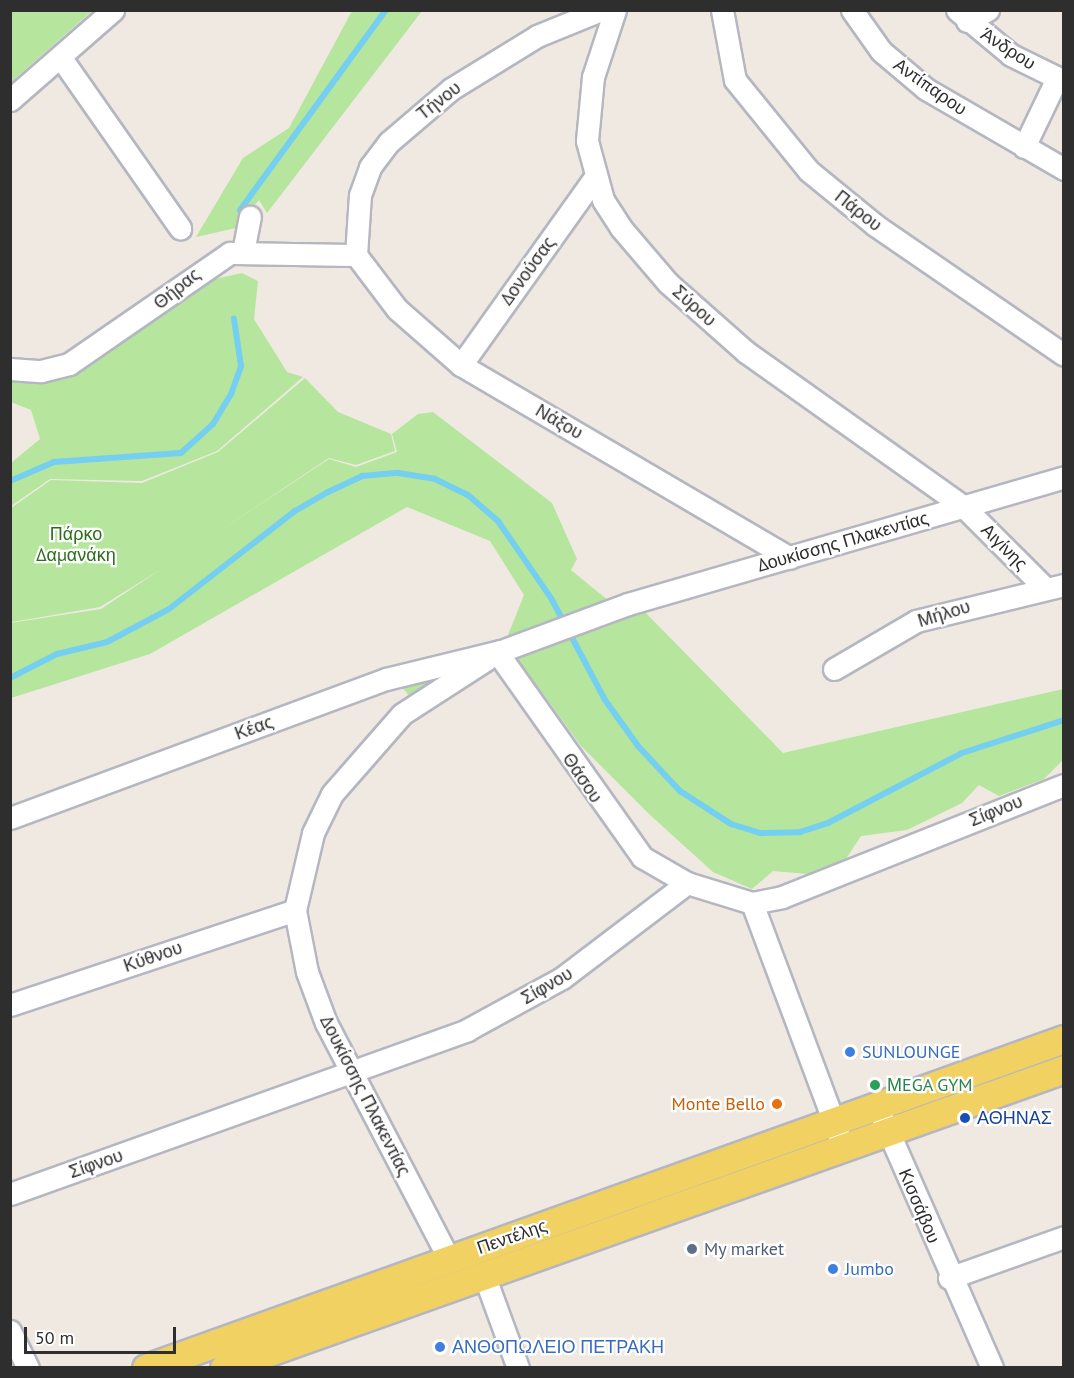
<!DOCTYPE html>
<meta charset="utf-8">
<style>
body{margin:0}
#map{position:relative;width:1074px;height:1378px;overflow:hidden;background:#efe9e1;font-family:"PT Sans",sans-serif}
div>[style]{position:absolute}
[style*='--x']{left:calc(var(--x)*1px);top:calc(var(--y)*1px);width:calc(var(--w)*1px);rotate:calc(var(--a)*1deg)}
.green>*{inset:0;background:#b6e59e}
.stream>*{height:6px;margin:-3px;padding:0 3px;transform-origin:3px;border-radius:3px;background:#75cff0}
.roads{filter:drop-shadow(2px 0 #b4b7c1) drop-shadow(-2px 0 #b4b7c1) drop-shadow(0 2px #b4b7c1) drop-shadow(0 -2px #b4b7c1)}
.minor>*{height:21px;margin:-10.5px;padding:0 10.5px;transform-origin:10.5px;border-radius:10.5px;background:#fff}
.major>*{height:27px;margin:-13.5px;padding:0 13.5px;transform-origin:13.5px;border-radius:13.5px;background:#f2d163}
.dots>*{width:16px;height:16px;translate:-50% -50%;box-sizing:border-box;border:3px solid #fff;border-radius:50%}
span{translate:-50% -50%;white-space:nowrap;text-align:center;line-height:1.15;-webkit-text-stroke:4.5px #fff;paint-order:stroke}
.street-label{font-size:18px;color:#2e2e2e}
.park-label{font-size:18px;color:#2c6e1b}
.shop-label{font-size:18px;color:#366cbe}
.left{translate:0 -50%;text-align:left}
.leisure-label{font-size:18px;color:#27864d}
.food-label{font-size:18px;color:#c56008}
.right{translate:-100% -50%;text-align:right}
.transit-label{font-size:18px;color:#164399}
.service-label{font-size:18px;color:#4e5e75}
.frame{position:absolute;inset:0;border:12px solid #2e2e2e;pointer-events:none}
.scale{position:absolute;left:24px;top:1327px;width:152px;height:27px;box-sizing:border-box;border:3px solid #2e2e2e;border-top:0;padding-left:8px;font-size:18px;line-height:21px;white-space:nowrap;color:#2e2e2e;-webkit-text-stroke:4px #fff;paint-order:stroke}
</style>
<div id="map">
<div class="green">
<div style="clip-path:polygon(11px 10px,92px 10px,92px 11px,11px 82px)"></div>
<div style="clip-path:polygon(352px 11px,422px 11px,267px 213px,259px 200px,236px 228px,196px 237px,243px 158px,289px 128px)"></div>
<div style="clip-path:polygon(242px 273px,258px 281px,254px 319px,287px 372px,303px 377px,217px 451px,142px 481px,50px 479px,11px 506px,11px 463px,40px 439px,31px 410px,11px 402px,11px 377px,72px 369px,215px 279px)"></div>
<div style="clip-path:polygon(305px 378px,338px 412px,391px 434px,395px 451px,356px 465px,329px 458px,212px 536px,329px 459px,356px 467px,397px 452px,392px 434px,418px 414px,433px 412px,552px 503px,577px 559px,571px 570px,610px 602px,506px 640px,524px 595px,490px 541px,407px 507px,150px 654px,11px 698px,10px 623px,101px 609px,163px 568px,100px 607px,12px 622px,11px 508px,51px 480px,142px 483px,218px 452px)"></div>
<div style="clip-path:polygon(639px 606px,783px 753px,1063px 689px,1063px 760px,1044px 779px,999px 796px,979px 785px,962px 803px,907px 830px,861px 836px,840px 868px,820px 875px,773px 871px,752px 889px,713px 872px,649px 814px,581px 746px,512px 651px)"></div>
<div style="clip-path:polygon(439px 675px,411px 698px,401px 686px)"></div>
</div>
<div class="stream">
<div style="--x:240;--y:210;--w:248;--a:-53.9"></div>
<div style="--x:10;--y:481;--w:48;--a:-23.4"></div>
<div style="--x:54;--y:462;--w:127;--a:-4.1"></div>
<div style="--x:181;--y:453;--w:43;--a:-42.2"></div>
<div style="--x:213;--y:424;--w:35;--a:-59"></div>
<div style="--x:231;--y:394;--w:30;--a:-70"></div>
<div style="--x:241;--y:366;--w:48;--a:-98.5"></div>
<div style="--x:10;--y:678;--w:53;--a:-27.1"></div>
<div style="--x:57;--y:654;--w:51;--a:-13.5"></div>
<div style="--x:107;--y:642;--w:70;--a:-28"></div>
<div style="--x:169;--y:609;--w:160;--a:-37.9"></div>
<div style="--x:295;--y:511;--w:38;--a:-30"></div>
<div style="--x:328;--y:492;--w:38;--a:-25"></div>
<div style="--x:362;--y:476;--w:36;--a:-5"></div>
<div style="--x:398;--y:473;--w:37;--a:9"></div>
<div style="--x:435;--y:479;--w:37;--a:26"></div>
<div style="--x:468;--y:495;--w:40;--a:41"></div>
<div style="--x:498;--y:521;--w:93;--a:55.5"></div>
<div style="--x:551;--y:598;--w:115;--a:62.1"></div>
<div style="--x:605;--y:700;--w:57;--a:54.3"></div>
<div style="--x:638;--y:746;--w:62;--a:47"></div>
<div style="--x:680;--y:791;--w:61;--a:32.9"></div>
<div style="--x:731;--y:824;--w:31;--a:17"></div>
<div style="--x:761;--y:833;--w:39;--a:-1"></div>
<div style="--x:800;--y:832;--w:29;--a:-18"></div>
<div style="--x:828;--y:823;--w:151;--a:-27.6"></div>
<div style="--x:962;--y:753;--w:107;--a:-17.9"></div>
</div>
<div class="roads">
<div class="minor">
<div style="--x:615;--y:10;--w:71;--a:108.2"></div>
<div style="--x:593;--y:77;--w:64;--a:95.4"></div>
<div style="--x:587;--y:141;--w:61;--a:74.8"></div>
<div style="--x:603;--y:200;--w:33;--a:57"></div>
<div style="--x:621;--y:228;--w:72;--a:49.5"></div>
<div style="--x:668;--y:283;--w:104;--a:41.5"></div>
<div style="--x:746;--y:352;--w:267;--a:35.4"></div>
<div style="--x:964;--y:507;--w:115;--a:45"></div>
<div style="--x:722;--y:10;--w:71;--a:79.5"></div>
<div style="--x:735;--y:80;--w:117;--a:50.9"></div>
<div style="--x:809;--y:171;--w:85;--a:39.3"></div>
<div style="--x:875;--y:225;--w:229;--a:34.5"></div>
<div style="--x:852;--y:10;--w:50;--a:54.7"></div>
<div style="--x:881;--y:51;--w:59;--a:40.2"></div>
<div style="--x:926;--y:89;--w:160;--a:30.1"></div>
<div style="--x:957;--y:10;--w:70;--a:39.8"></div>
<div style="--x:1011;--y:55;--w:59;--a:26.1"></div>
<div style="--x:967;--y:21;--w:24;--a:-28"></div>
<div style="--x:61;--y:58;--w:208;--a:55"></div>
<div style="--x:10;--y:100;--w:137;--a:-41.1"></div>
<div style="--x:1024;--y:147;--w:76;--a:-64.4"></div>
<div style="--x:243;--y:252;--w:36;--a:-79"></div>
<div style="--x:356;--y:255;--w:68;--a:52.8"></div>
<div style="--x:397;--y:309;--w:85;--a:41.2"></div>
<div style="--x:461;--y:365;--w:381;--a:30.4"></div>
<div style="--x:356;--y:255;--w:60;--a:-86.2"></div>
<div style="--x:360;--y:195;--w:30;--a:-70"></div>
<div style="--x:370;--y:167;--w:31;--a:-53"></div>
<div style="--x:389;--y:142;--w:82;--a:-40.5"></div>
<div style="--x:451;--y:89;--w:101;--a:-31.6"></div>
<div style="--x:537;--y:36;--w:69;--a:-22.1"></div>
<div style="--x:461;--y:365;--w:231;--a:-54.5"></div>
<div style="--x:10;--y:369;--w:31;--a:4"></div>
<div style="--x:41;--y:371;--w:29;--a:-14"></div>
<div style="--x:69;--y:364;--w:196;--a:-34.6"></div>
<div style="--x:230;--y:253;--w:126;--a:0.9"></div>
<div style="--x:497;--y:652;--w:251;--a:54.7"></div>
<div style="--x:642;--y:857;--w:52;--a:30"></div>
<div style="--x:687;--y:883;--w:68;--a:17.1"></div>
<div style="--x:752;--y:903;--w:31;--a:-11"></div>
<div style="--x:782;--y:897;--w:303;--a:-21.7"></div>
<div style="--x:834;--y:669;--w:95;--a:-30.3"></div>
<div style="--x:916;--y:621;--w:152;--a:-13.7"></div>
<div style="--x:10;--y:818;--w:401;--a:-20.3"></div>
<div style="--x:386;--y:679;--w:118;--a:-13.7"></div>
<div style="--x:501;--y:651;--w:135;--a:-20.3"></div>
<div style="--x:628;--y:604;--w:454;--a:-16.2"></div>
<div style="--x:752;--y:903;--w:249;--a:69.5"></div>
<div style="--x:10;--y:1005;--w:300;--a:-18.4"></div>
<div style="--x:882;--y:1117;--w:274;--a:66.3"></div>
<div style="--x:10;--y:1194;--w:486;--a:-19.7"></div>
<div style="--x:467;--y:1030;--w:108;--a:-28.7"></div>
<div style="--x:562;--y:978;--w:157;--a:-37.2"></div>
<div style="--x:449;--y:1259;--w:266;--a:-117.5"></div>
<div style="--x:326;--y:1023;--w:54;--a:-110.4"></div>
<div style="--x:307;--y:972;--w:63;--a:-101"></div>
<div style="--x:295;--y:910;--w:79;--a:-76.8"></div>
<div style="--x:313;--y:833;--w:43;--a:-64"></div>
<div style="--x:332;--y:794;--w:106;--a:-48.8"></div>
<div style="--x:402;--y:714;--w:101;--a:-32.9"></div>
<div style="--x:484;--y:1275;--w:99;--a:69.9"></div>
<div style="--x:949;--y:1278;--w:122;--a:-19.6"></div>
<div style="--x:10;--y:1331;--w:41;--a:64.1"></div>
</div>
<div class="major">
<div style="--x:146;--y:1368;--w:975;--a:-19.72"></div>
<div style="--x:224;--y:1368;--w:892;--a:-19.59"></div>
</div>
</div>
<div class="dots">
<div style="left:850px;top:1052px;background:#3f7fe0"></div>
<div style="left:875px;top:1085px;background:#2e9e5b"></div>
<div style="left:777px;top:1104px;background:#e8710a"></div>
<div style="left:965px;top:1118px;background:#1a4fb4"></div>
<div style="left:692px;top:1249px;background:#5c6f8a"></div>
<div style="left:833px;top:1269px;background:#3f7fe0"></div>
<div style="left:440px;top:1347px;background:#3f7fe0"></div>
</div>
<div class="street-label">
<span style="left:1008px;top:49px;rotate:33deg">Άνδρου</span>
<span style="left:930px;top:87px;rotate:35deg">Αντίπαρου</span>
<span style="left:439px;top:101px;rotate:-38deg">Τήνου</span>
<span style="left:858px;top:211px;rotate:38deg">Πάρου</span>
<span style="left:528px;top:271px;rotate:-54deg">Δονούσας</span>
<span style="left:177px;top:289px;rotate:-39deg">Θήρας</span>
<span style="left:694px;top:306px;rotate:42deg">Σύρου</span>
<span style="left:559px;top:422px;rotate:30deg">Νάξου</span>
<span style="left:843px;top:542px;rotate:-16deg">Δουκίσσης Πλακεντίας</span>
<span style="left:1004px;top:547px;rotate:45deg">Αιγίνης</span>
<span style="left:944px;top:614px;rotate:-17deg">Μήλου</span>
<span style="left:254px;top:728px;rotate:-20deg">Κέας</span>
<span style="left:582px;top:778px;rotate:56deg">Θάσου</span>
<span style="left:996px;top:811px;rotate:-22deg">Σίφνου</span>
<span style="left:153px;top:957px;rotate:-19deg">Κύθνου</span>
<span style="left:547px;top:986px;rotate:-30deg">Σίφνου</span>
<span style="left:365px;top:1096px;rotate:63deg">Δουκίσσης Πλακεντίας</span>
<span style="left:96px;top:1164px;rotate:-19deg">Σίφνου</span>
<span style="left:919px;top:1206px;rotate:67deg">Κισσάβου</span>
<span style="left:512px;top:1237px;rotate:-19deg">Πεντέλης</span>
</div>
<div class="park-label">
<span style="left:76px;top:545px">Πάρκο<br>Δαμανάκη</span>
</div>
<div class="shop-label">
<span class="left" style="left:862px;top:1052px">SUNLOUNGE</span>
<span class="left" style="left:845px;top:1269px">Jumbo</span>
<span class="left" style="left:452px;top:1347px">ΑΝΘΟΠΩΛΕΙΟ ΠΕΤΡΑΚΗ</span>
</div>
<div class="leisure-label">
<span class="left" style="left:887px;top:1085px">ΜEGA GYM</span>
</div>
<div class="food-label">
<span class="right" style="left:765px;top:1104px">Monte Bello</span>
</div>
<div class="transit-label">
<span class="left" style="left:977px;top:1118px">ΑΘΗΝΑΣ</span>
</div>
<div class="service-label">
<span class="left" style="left:704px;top:1249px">My market</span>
</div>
<div class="frame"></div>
<div class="scale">50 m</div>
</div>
